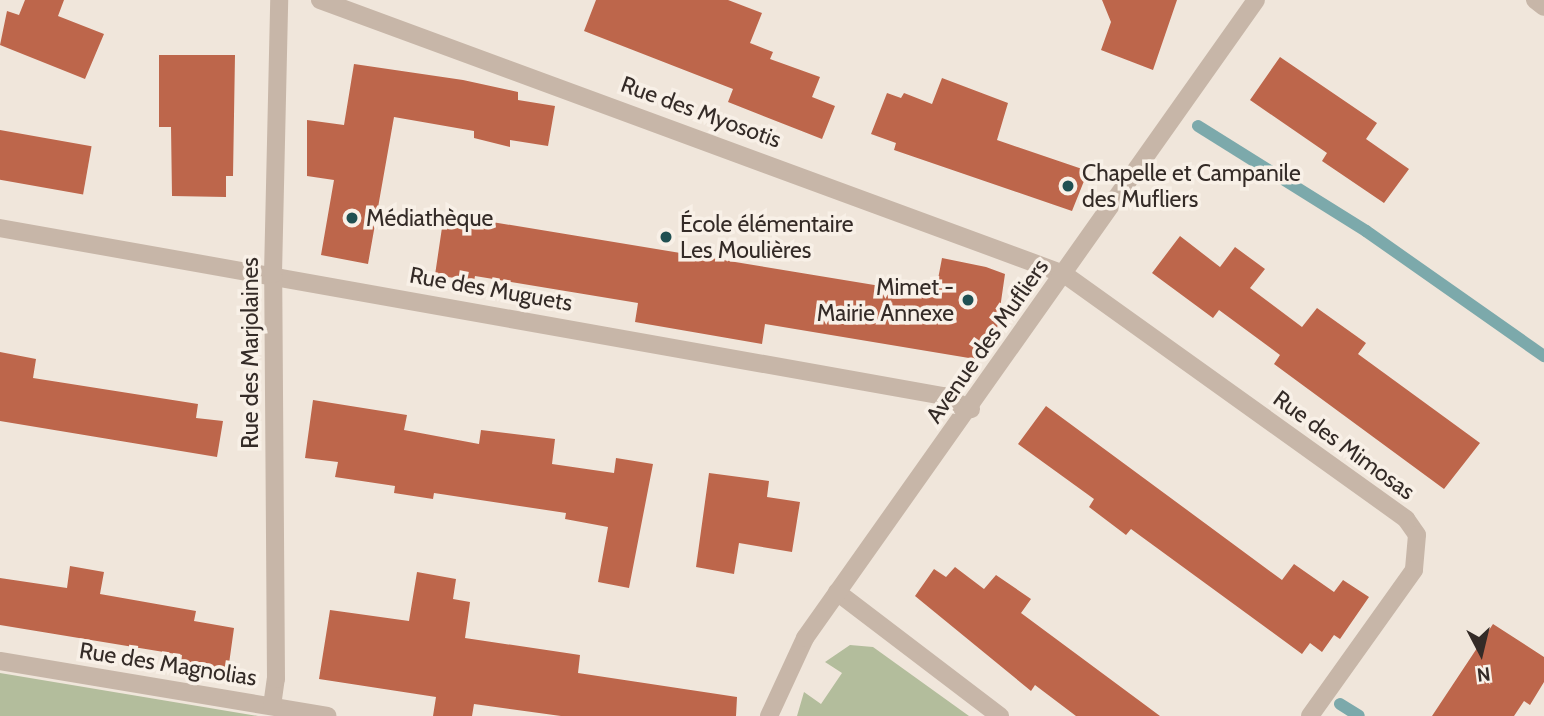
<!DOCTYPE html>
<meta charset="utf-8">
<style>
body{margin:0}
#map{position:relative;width:1544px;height:716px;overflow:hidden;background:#f0e6db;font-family:Cabin,sans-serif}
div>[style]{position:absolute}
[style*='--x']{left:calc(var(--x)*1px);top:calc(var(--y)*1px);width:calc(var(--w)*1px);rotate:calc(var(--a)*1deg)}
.green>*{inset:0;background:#b3bd9c}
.stream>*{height:12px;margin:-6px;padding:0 6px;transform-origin:6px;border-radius:6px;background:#7ca9ab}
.building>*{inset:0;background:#bd664b;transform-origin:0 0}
.lane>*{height:18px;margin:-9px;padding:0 9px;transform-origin:9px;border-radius:9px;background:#c7b6a8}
.street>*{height:18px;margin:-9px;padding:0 9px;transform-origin:9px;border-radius:9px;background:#c7b6a8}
.dots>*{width:19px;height:19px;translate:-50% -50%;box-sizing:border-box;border:4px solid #f8f0e7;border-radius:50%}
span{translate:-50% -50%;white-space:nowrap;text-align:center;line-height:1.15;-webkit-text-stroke:7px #f8f0e7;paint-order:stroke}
.street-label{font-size:23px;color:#342b27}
.poi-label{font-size:23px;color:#342b27}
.left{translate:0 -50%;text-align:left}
.right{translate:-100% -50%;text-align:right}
.north{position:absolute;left:1446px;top:618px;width:70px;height:70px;-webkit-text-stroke:5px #f8f0e7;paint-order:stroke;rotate:173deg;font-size:19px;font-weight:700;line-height:28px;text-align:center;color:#342b27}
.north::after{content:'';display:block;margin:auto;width:24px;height:32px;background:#342b27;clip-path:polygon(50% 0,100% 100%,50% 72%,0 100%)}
</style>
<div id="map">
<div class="green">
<div style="clip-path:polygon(850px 645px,873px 647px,969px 716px,797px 716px,804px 692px,821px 704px,842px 673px,825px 662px)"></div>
<div style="clip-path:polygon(0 673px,258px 716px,0 716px)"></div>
</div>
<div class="stream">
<div style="--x:1198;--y:126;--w:198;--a:32"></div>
<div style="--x:1366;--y:231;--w:218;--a:35.1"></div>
<div style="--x:1340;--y:704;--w:22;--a:32"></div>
</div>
<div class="building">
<div style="clip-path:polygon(25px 0,64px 0,58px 16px,104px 34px,85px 79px,0 45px,7px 11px,19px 15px)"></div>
<div style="clip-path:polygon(596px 0,728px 0,762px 13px,750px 43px,773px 52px,770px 59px,820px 77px,812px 97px,835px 106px,822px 139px,728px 102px,733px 89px,584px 31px)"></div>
<div style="clip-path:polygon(1102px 0,1177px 0,1153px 70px,1101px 50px,1111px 22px)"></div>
<div style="clip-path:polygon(159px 55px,235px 55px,233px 176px,226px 176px,226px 197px,172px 196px,171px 127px,159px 127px)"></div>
<div style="clip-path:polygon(1280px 57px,1377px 123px,1366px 139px,1409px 169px,1384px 203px,1322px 161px,1327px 153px,1250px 100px)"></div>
<div style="clip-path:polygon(354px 64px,463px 80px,518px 92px,518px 100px,555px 106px,548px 146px,510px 140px,510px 147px,474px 138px,474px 131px,394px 117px,368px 264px,321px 255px,334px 180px,307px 176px,307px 120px,344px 125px)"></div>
<div style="clip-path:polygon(942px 78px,1008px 103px,997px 140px,1088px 171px,1072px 211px,894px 150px,896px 143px,871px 134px,887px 93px,901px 98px,904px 93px,932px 104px)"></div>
<div style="left:0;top:130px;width:93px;height:49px;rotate:10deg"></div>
<div style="clip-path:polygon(444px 214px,935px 295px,942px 258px,986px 267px,1005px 274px,997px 329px,975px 359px,765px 324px,762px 344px,635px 322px,638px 303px,475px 276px,474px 281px,435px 275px)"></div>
<div style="clip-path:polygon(1180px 236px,1220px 267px,1235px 247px,1265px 269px,1250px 288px,1302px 327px,1317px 308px,1366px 343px,1358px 354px,1480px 443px,1444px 489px,1274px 364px,1280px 355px,1219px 310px,1213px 318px,1152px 273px)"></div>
<div style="clip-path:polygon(0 352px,36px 359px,33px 378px,198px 404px,196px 418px,223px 421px,217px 457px,0 421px)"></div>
<div style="clip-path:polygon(313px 400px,407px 415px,404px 430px,479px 444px,481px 430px,555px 439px,552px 464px,614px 473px,616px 458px,653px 464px,629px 588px,598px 582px,608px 527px,565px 519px,566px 513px,434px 493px,433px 499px,394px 493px,395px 486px,335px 477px,338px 462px,305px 458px)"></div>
<div style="clip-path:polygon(1046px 406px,1282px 580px,1294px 564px,1334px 592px,1343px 580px,1369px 597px,1340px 639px,1334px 635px,1322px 652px,1310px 643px,1302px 654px,1131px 529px,1126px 535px,1089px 507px,1094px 499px,1018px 444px)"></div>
<div style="clip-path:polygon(709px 473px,769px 481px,767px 497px,800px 502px,792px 552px,739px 543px,734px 574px,696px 567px)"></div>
<div style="clip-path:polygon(70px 566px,104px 572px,100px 594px,196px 611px,194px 621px,234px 628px,228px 671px,181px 664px,182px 655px,0 625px,0 578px,67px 588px)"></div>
<div style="clip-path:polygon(955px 567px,984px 589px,996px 575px,1031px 599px,1021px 613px,1160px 716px,1076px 716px,1035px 685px,1031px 691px,915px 596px,934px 569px,946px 577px)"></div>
<div style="clip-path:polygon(417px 572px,456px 579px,453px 599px,470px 602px,465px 638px,580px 655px,578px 673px,737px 697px,736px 716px,561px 716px,474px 704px,472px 716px,433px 716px,436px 697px,319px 679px,330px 610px,409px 621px)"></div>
<div style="clip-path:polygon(1493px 624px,1544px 657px,1544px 682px,1530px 705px,1524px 701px,1514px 716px,1432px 716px)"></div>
</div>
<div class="lane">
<div style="--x:320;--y:0;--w:793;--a:20.22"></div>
</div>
<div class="street">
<div style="--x:1535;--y:0;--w:11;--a:38"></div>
<div style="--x:0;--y:228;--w:958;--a:10.1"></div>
<div style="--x:943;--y:396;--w:31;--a:25"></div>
<div style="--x:1064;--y:274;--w:421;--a:35.6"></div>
<div style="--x:1406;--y:519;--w:19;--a:55"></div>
<div style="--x:1417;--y:535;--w:35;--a:95"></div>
<div style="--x:1414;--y:570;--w:179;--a:125.5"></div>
<div style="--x:837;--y:592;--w:205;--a:37.3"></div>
<div style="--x:0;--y:661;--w:332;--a:9.5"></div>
<div style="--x:272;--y:706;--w:27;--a:-82"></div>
<div style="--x:276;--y:679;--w:405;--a:-90.4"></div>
<div style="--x:273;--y:274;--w:274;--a:-88.7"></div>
<div style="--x:769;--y:716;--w:86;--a:-65.2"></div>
<div style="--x:805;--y:638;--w:781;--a:-54.74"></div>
</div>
<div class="dots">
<div style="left:1068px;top:186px;background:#205052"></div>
<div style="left:352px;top:218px;background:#205052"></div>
<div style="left:666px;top:237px;background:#205052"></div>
<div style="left:968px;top:300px;background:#205052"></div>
</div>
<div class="street-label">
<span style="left:701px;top:112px;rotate:20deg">Rue des Myosotis</span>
<span style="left:491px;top:289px;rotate:10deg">Rue des Muguets</span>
<span style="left:987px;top:341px;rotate:-55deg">Avenue des Mufliers</span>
<span style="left:250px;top:353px;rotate:-90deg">Rue des Marjolaines</span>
<span style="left:1344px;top:445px;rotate:36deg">Rue des Mimosas</span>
<span style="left:168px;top:664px;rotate:9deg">Rue des Magnolias</span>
</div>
<div class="poi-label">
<span class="left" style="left:1082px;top:186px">Chapelle et Campanile<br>des Mufliers</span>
<span class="left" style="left:366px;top:218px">Médiathèque</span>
<span class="left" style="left:680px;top:237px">École élémentaire<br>Les Moulières</span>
<span class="right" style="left:954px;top:300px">Mimet -<br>Mairie Annexe</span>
</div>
<div class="north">N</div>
</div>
